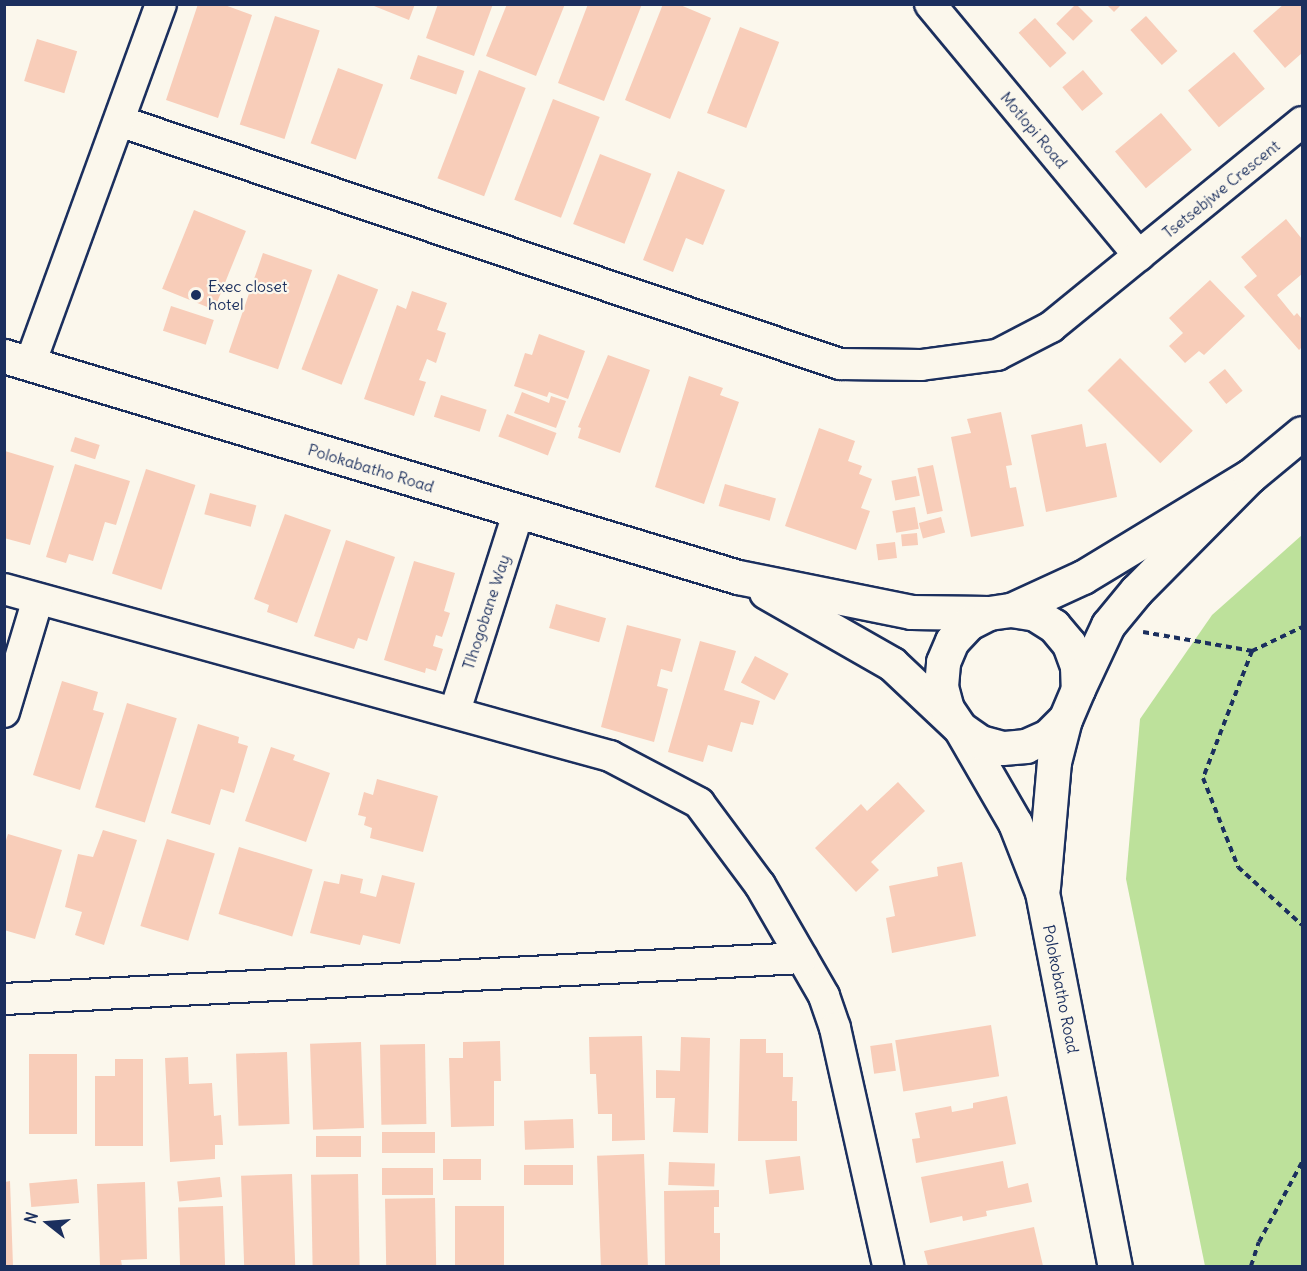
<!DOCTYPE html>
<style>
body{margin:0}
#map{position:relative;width:1307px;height:1271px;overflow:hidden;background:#fbf7ec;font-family:Delius,sans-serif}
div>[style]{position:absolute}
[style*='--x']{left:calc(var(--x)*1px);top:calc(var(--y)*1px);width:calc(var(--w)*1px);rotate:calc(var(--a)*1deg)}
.green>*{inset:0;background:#bde19b}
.building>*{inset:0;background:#f8cdb9;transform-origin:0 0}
.path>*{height:4px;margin-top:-2px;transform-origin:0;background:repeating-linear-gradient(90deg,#1b2f5e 0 6px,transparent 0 10.5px)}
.roads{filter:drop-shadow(2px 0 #1b2f5e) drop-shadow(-2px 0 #1b2f5e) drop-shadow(0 2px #1b2f5e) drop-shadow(0 -2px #1b2f5e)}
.street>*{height:30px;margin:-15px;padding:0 15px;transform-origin:15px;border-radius:15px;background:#fbf7ec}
.secondary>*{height:33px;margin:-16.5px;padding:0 16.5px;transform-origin:16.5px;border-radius:16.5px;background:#fbf7ec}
.dots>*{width:16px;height:16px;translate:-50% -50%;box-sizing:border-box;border:3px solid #fbf7ec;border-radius:50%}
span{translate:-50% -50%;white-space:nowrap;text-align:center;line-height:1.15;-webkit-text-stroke:4.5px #fbf7ec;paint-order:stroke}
.street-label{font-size:16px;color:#1b2f5e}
.poi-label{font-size:16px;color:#1b2f5e}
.left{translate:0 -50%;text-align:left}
.frame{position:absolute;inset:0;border:6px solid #1b2f5e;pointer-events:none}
.north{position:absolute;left:18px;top:1193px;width:60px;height:60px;-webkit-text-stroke:4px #fbf7ec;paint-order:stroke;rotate:287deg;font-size:16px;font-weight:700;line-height:24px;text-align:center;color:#1b2f5e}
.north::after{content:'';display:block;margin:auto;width:21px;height:27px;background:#1b2f5e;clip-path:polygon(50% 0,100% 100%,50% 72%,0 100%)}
</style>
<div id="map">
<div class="green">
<div style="clip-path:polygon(1302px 535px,1302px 1266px,1205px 1266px,1126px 879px,1140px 719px,1212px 615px)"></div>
</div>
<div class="building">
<div style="clip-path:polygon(198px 4px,222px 4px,252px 15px,218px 118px,166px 100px)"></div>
<div style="clip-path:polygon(369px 4px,415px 4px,409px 20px)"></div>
<div style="clip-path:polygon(438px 4px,493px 4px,474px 56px,426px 38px)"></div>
<div style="clip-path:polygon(507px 4px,565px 4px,536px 76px,486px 56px)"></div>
<div style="clip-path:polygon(588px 4px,642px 4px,604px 101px,558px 83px)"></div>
<div style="clip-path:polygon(663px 4px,678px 4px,711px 18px,670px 119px,625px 100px)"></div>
<div style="left:1076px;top:4px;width:24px;height:28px;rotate:45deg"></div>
<div style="clip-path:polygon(1284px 4px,1302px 4px,1302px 53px,1285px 68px,1253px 31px)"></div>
<div style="clip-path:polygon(1107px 5px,1121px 5px,1114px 12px)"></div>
<div style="left:275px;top:16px;width:47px;height:114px;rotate:18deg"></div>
<div style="left:1146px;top:16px;width:47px;height:21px;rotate:48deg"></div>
<div style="left:1035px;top:18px;width:47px;height:22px;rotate:48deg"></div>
<div style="left:740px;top:27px;width:42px;height:92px;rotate:21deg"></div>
<div style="left:37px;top:39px;width:42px;height:44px;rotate:17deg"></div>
<div style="left:1234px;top:52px;width:48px;height:60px;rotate:50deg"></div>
<div style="left:418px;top:55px;width:49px;height:25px;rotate:19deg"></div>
<div style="left:338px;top:68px;width:48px;height:80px;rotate:20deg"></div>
<div style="left:479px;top:70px;width:50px;height:116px;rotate:21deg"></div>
<div style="left:1083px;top:70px;width:31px;height:27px;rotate:50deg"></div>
<div style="left:553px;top:99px;width:50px;height:108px;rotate:21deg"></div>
<div style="left:1161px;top:113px;width:48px;height:60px;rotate:50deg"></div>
<div style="left:600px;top:154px;width:55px;height:75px;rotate:21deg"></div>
<div style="clip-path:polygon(678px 171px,725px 190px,703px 245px,686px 238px,673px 272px,643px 260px)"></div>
<div style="left:194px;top:210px;width:56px;height:85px;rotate:22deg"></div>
<div style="clip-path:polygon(1286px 219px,1302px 239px,1302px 274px,1277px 295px,1294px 316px,1297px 313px,1302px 319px,1302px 347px,1299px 350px,1244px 287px,1257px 276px,1241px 257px)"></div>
<div style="left:263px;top:253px;width:52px;height:105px;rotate:19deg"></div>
<div style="left:338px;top:274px;width:43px;height:102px;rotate:21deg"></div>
<div style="clip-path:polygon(1210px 280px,1245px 316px,1204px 355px,1199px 351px,1185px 363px,1169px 346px,1183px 333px,1169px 318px)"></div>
<div style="clip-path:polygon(412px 291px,447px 303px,437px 330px,446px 333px,436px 363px,427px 359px,419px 380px,426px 382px,414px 416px,364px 399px,397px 305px,406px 309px)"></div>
<div style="left:171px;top:306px;width:45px;height:26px;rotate:18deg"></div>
<div style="clip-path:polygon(539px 334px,585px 351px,568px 399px,549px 392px,547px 397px,514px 386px,525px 353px,532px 355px)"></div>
<div style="clip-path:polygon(608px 355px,650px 370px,620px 453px,578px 438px,581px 428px,578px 427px)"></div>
<div style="left:1120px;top:358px;width:103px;height:46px;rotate:45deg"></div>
<div style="left:1225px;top:369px;width:28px;height:21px;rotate:51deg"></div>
<div style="clip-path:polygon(689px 376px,723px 388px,720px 395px,739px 402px,704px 504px,655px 487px)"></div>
<div style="clip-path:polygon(522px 392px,549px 403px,551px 396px,566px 401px,556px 428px,514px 413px)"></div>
<div style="left:441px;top:395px;width:48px;height:23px;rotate:18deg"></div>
<div style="clip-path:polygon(1001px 412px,1012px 465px,1006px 466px,1010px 488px,1016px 487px,1024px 526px,971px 537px,951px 437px,971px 433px,967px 419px)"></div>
<div style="left:507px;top:414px;width:53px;height:24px;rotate:21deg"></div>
<div style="clip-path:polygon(1082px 424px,1086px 447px,1106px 443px,1117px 497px,1046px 512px,1031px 435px)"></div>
<div style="clip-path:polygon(819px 428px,855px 441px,848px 461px,862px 466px,859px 474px,872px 479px,861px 508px,870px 511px,856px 550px,785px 526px)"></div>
<div style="left:75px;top:437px;width:26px;height:15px;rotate:18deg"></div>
<div style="clip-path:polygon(5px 451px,54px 466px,30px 545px,4px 538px)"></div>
<div style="clip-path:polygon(75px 464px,130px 481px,116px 525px,105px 522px,93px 561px,69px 554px,66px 563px,46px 557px)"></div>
<div style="left:933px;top:465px;width:47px;height:16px;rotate:78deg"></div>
<div style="left:146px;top:469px;width:52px;height:110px;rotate:18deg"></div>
<div style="left:916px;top:476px;width:20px;height:25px;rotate:79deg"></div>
<div style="left:725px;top:484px;width:53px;height:23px;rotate:16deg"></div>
<div style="left:210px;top:493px;width:48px;height:22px;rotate:15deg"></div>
<div style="left:915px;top:507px;width:22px;height:23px;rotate:80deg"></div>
<div style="clip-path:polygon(285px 514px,331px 530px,297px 623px,267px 612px,269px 605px,254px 599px)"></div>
<div style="left:941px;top:517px;width:16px;height:23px;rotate:75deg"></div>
<div style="left:917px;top:533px;width:12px;height:16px;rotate:85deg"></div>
<div style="clip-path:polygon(346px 540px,395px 557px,367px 641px,358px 638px,354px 649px,314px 636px)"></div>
<div style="left:895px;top:542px;width:16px;height:19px;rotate:83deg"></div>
<div style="clip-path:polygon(414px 561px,455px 573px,444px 611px,450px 613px,442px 637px,436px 635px,433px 646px,443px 649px,436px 671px,426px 668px,425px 673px,384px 660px)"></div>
<div style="left:556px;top:604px;width:52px;height:25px;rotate:16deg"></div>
<div style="clip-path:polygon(627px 625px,681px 639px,672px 672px,661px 669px,657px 686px,668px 689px,654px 742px,601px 727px)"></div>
<div style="clip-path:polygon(700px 641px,736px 651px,724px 690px,760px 701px,753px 725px,741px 722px,732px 752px,708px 745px,703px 762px,668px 752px)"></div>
<div style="left:755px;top:656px;width:38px;height:30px;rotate:28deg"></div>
<div style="clip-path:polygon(62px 681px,98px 692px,93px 710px,104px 713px,80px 790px,33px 775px)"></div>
<div style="left:127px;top:703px;width:52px;height:109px;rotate:17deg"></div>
<div style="clip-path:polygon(198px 724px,239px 737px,238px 743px,248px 746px,234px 793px,221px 789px,210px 825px,171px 813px)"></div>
<div style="clip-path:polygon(271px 747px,295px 755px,293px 760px,330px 773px,306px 842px,245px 821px)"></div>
<div style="clip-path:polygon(377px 779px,438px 796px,423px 852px,370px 838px,372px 828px,364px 825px,366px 817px,358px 815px,364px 792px,373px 795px)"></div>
<div style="clip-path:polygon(898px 782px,925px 811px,871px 862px,879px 870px,856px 892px,815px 848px,861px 804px,867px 811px)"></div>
<div style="clip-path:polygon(103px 830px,137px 840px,104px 945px,75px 935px,82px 912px,65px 907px,78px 854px,93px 857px)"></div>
<div style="clip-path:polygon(8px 834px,62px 850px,35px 939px,4px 930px,4px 847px)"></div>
<div style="left:167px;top:839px;width:50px;height:91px;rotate:17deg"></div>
<div style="left:239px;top:847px;width:77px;height:70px;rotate:17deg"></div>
<div style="clip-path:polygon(962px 862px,976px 936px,892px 953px,886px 918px,895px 916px,889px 886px,938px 876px,937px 867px)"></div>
<div style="clip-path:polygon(341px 874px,363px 879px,360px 893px,376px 897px,382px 875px,415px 883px,400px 944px,363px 935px,360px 945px,310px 933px,324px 881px,339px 884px)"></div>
<div style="left:991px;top:1025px;width:52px;height:97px;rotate:81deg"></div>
<div style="clip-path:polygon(642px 1036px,645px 1140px,612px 1141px,612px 1114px,598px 1114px,596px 1074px,590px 1074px,589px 1037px)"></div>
<div style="clip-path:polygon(681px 1037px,710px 1038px,708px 1133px,673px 1132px,675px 1098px,656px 1098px,656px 1070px,680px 1071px)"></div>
<div style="clip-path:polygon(740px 1039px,766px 1039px,766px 1053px,783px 1053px,783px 1077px,793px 1077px,792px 1101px,797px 1101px,797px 1141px,738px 1141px)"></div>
<div style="clip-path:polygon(500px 1041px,501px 1081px,494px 1081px,494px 1126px,451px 1127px,449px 1058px,463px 1058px,463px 1042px)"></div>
<div style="left:361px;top:1042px;width:86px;height:51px;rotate:88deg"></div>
<div style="left:892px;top:1043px;width:28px;height:22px;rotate:82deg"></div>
<div style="left:425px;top:1044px;width:80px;height:45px;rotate:89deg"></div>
<div style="left:287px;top:1052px;width:72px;height:51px;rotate:88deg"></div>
<div style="left:29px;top:1054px;width:48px;height:80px"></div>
<div style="clip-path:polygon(188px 1057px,189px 1084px,212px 1083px,214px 1116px,221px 1115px,223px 1145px,215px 1145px,215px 1159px,170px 1162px,165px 1058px)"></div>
<div style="clip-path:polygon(115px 1059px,143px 1059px,143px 1146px,95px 1146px,95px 1076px,115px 1076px)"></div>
<div style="clip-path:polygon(1007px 1096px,1016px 1144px,916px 1163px,912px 1139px,920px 1138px,915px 1113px,951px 1106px,952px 1112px,973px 1108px,973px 1103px)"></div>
<div style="left:573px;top:1119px;width:29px;height:49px;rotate:88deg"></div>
<div style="left:382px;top:1132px;width:53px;height:21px"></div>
<div style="left:361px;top:1136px;width:21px;height:45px;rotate:90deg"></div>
<div style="left:644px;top:1154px;width:112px;height:47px;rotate:88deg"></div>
<div style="left:800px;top:1156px;width:34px;height:35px;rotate:83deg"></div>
<div style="left:443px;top:1159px;width:38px;height:21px"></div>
<div style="clip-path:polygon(1003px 1161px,1008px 1188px,1028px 1183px,1032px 1202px,986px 1211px,987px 1216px,963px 1221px,962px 1216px,930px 1223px,921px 1177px)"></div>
<div style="left:669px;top:1162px;width:46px;height:23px;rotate:2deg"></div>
<div style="left:573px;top:1165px;width:20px;height:49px;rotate:90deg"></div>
<div style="left:433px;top:1168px;width:27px;height:51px;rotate:90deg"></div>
<div style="left:292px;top:1174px;width:92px;height:51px;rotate:88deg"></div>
<div style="left:358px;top:1174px;width:92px;height:47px;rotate:89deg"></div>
<div style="left:220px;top:1177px;width:20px;height:43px;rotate:84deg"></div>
<div style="left:77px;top:1179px;width:24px;height:48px;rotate:85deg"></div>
<div style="clip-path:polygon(10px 1181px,13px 1266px,5px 1266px,5px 1182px)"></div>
<div style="clip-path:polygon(145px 1182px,147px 1259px,121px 1260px,122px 1266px,100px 1266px,97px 1184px)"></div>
<div style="clip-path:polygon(719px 1190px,719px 1207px,714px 1207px,714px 1233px,720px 1233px,720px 1266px,665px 1266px,664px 1191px)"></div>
<div style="left:435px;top:1198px;width:68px;height:50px;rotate:89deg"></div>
<div style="left:223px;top:1206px;width:60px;height:45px;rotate:88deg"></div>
<div style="left:455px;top:1206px;width:49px;height:60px"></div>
<div style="clip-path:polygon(1034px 1227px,1043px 1266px,928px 1266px,924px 1251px)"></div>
</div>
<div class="path">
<div style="--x:1143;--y:632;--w:111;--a:9.9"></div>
<div style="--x:1252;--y:651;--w:55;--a:-25.6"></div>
<div style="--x:1252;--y:651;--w:136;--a:111.1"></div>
<div style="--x:1203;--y:778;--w:96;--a:68.5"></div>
<div style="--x:1238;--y:867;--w:86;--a:42.2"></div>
<div style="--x:1251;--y:1266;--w:25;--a:-72"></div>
<div style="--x:1259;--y:1242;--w:91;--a:-61.7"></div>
</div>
<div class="roads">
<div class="street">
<div style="--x:930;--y:4;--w:327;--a:50.3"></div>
<div style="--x:119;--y:121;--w:761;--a:18.63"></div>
<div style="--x:840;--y:364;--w:81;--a:0.7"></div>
<div style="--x:921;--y:365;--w:77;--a:-7.5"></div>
<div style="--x:997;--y:355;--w:61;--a:-27.4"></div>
<div style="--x:1051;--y:327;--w:324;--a:-39.2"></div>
<div style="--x:30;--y:364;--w:383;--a:-70"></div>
<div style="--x:4;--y:589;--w:629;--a:15.41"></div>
<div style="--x:610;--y:756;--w:101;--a:27.8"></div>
<div style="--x:699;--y:803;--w:102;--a:53.4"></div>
<div style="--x:760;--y:885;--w:128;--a:60"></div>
<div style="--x:824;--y:996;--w:34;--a:71"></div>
<div style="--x:835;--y:1028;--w:244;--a:77.4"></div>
<div style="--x:455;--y:711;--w:208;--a:-72.3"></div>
<div style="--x:4;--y:712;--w:118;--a:-73.3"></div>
<div style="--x:4;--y:999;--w:799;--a:-2.94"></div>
</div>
<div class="secondary">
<div style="--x:4;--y:356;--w:767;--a:16.76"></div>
<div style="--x:738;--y:577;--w:177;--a:11.4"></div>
<div style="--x:911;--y:612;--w:78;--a:0.7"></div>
<div style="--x:766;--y:592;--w:145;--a:29.7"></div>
<div style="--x:892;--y:664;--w:93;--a:43.3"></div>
<div style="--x:960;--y:728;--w:110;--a:59.9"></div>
<div style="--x:1015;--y:823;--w:74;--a:68.6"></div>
<div style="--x:1042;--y:892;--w:381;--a:79"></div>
<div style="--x:1011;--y:610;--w:24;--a:9"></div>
<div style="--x:1035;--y:614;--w:22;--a:32"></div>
<div style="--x:1054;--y:626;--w:23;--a:50"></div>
<div style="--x:1069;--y:644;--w:23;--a:70"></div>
<div style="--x:1077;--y:666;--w:23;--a:88"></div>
<div style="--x:1078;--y:689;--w:33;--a:113"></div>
<div style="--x:1065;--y:719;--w:24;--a:135"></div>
<div style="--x:1048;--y:736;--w:24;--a:156"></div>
<div style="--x:1026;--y:746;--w:24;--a:175"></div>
<div style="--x:1002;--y:748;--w:23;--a:-165"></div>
<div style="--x:980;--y:742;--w:24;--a:-145"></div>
<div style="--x:960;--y:728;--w:23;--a:-124"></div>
<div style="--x:947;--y:709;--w:24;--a:-105"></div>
<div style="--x:941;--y:686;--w:24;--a:-85"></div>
<div style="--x:943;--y:662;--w:23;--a:-67"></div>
<div style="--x:952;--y:641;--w:25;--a:-47"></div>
<div style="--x:969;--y:623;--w:22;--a:-27"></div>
<div style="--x:989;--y:613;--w:22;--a:-8"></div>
<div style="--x:1011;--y:610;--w:79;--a:-24.6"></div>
<div style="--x:1083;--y:577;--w:195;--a:-31.2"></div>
<div style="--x:1078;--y:689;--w:71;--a:-64.9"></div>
<div style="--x:1108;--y:625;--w:44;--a:-50.5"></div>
<div style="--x:1136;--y:591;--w:162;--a:-45.3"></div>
<div style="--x:1250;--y:476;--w:67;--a:-39.6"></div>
<div style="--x:1043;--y:887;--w:125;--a:-85"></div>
<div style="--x:1054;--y:762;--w:44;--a:-75.7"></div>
</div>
</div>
<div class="dots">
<div style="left:196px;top:295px;background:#1b2f5e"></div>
</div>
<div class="street-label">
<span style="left:1034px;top:130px;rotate:50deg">Motlopi Road</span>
<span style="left:1221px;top:189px;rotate:-39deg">Tsetsebjwe Crescent</span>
<span style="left:371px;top:468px;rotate:17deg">Polokabatho Road</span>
<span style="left:486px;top:612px;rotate:-72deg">Tlhogobane Way</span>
<span style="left:1061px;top:989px;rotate:79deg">Polokobatho Road</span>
</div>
<div class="poi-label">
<span class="left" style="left:208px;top:295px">Exec closet<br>hotel</span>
</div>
<div class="frame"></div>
<div class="north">N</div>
</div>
